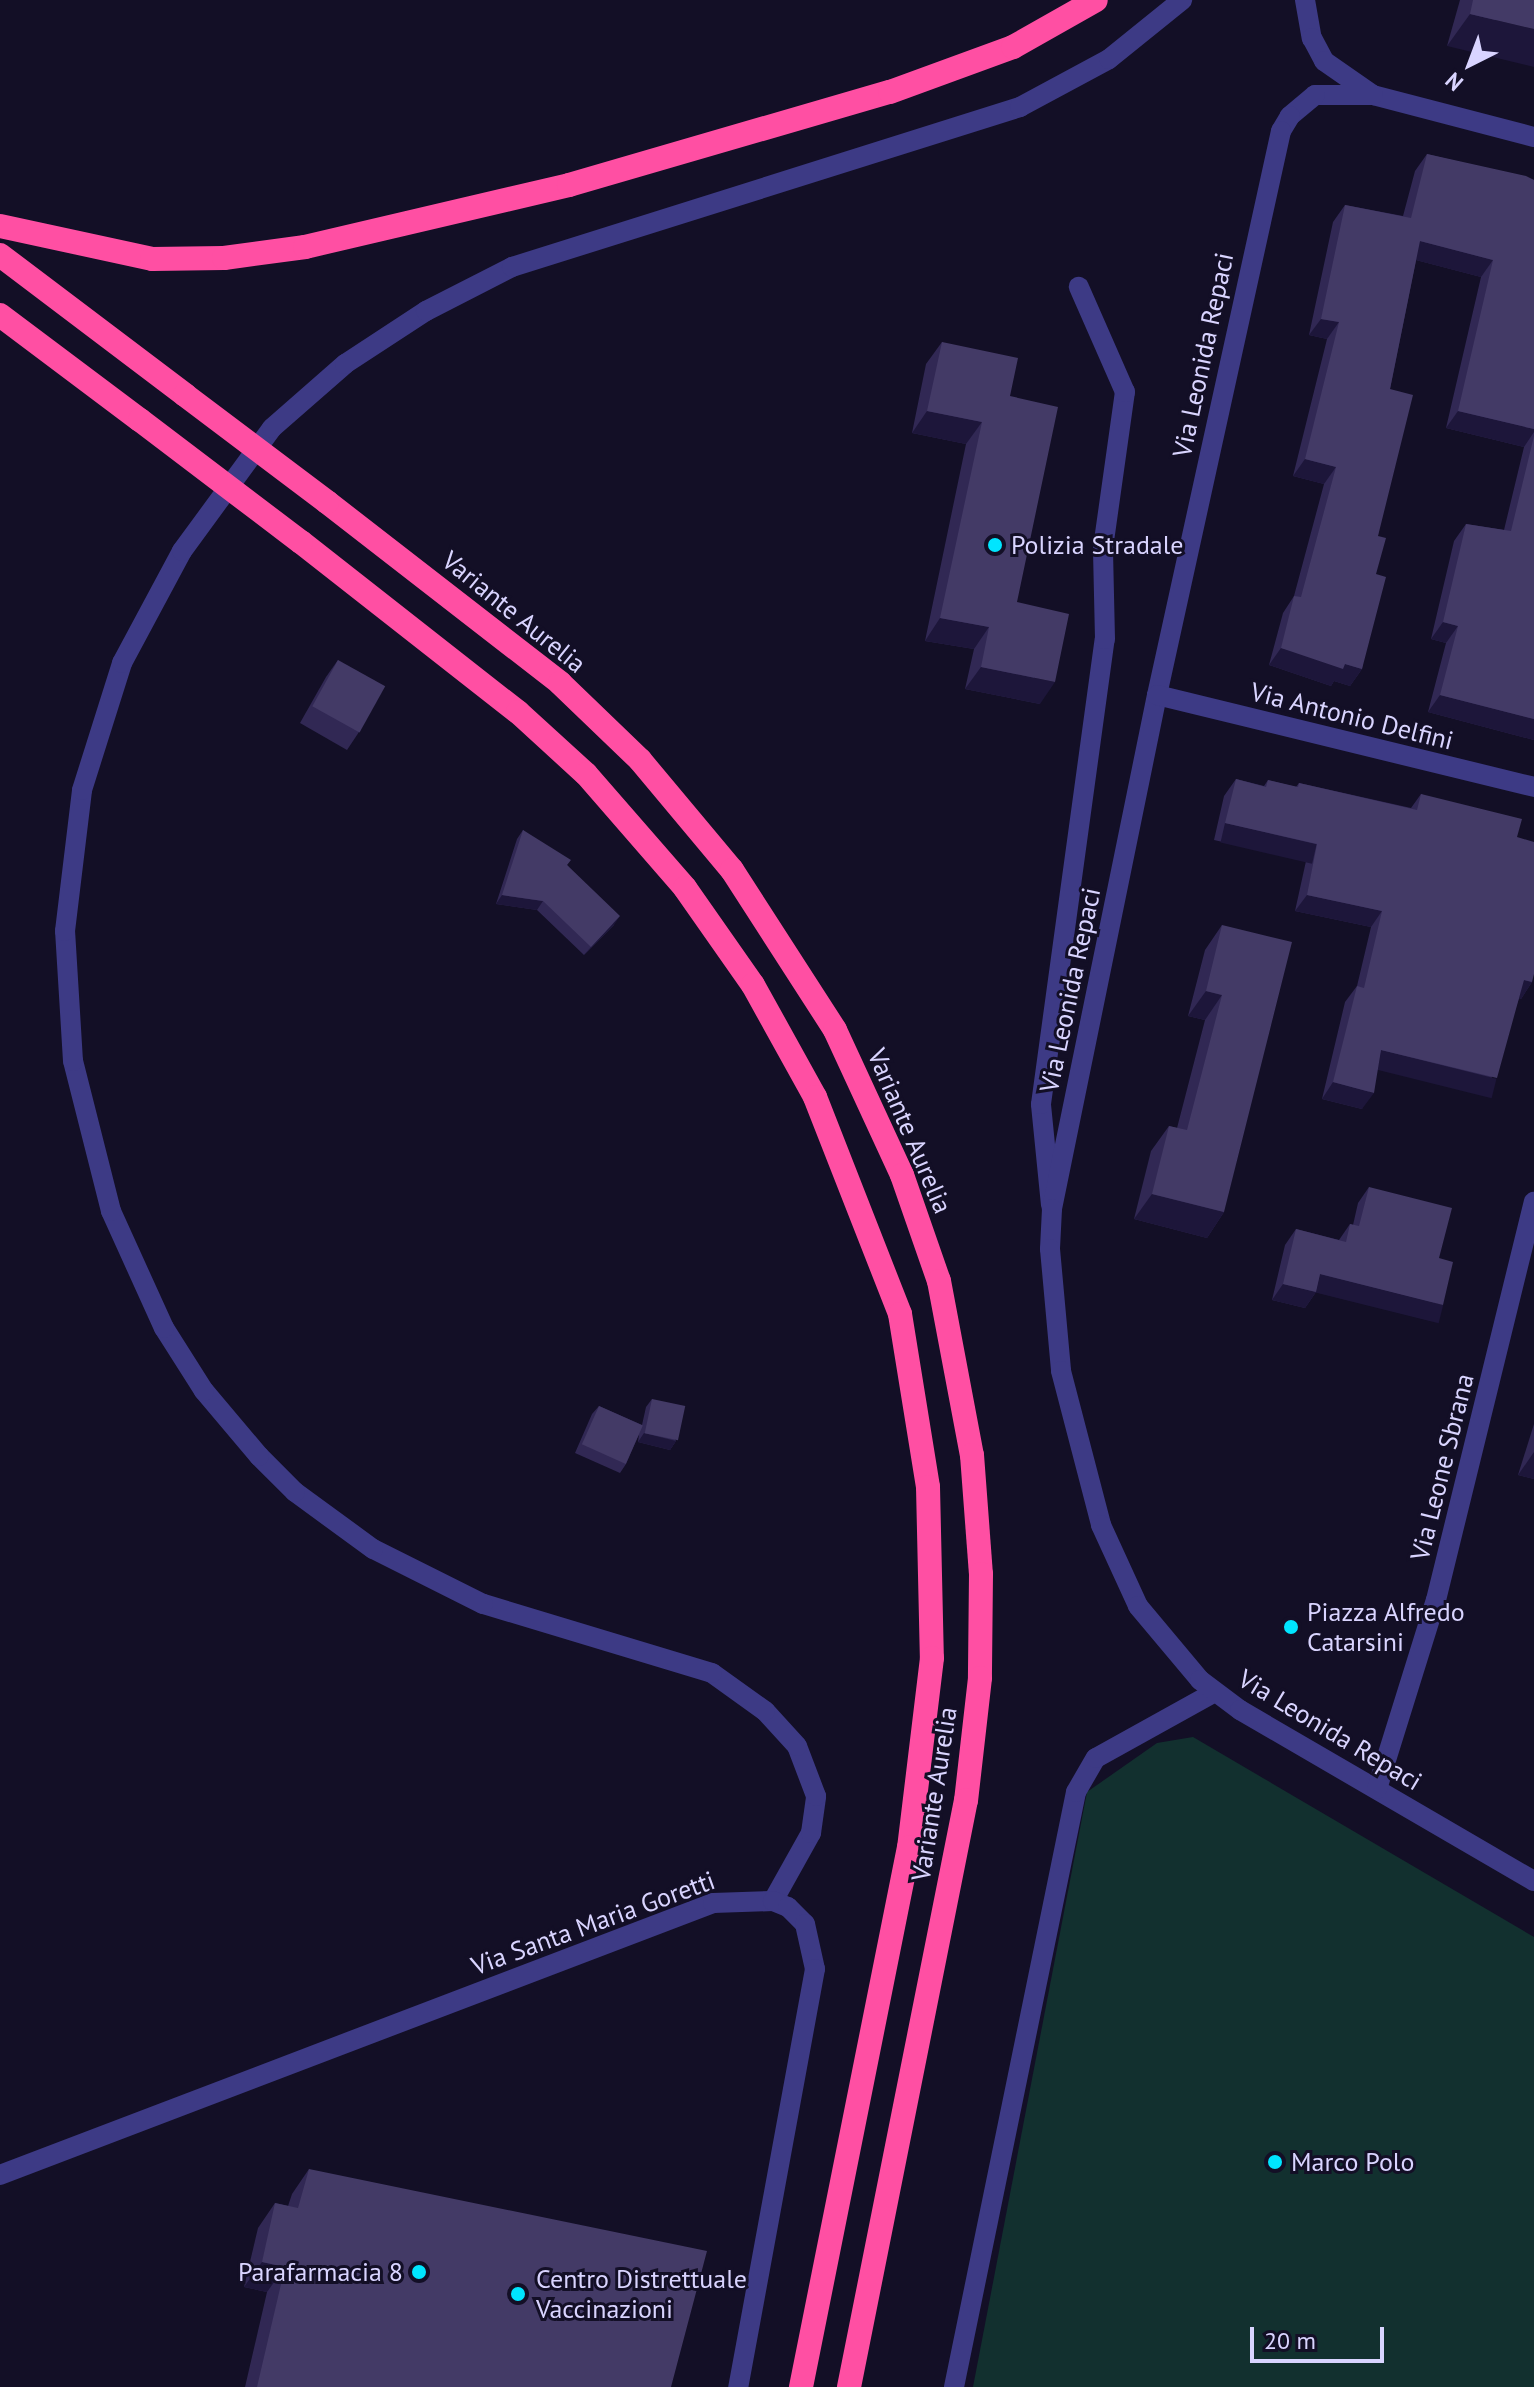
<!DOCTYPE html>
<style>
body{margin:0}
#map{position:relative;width:1534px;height:2387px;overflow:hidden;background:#130f26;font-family:"PT Sans",sans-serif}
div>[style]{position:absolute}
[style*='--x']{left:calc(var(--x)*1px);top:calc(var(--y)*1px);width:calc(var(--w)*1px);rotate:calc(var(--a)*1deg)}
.green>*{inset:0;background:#12302f}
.lane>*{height:20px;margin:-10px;padding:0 10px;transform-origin:10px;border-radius:10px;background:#3d3a85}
.street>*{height:20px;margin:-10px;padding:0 10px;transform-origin:10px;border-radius:10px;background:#3d3a85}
.highway>*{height:24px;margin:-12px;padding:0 12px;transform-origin:12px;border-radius:12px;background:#ff4fa3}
.highway-bridge>*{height:24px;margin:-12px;padding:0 12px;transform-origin:12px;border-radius:12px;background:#ff4fa3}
.wall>*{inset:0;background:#312854}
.shaded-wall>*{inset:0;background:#1d163a;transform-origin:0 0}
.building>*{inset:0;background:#433a66;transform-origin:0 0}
.dots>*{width:22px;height:22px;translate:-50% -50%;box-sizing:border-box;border:4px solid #130f26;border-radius:50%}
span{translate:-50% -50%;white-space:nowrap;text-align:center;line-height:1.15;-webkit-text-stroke:6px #130f26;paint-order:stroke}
.street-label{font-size:26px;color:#d9d4ff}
.poi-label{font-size:26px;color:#d9d4ff}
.left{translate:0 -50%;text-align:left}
.right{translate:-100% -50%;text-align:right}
.north{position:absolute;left:1430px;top:24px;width:80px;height:80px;-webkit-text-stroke:6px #130f26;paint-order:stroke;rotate:222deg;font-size:22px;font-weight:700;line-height:32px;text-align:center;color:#d9d4ff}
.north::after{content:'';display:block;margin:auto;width:28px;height:36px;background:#d9d4ff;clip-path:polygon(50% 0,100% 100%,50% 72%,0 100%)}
.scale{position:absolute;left:1250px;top:2327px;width:134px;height:36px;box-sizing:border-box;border:4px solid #d9d4ff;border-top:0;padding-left:10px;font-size:24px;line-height:28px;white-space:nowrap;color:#d9d4ff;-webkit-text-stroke:6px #130f26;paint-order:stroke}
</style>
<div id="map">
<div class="green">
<div style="clip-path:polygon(1193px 1737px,1534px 1937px,1534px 2387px,973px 2387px,1087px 1792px,1157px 1743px)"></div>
</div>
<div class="lane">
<div style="--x:1051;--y:1205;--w:101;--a:-95.7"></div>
<div style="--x:1041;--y:1104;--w:469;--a:-82.2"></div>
<div style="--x:1105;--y:639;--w:91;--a:-91.3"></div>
<div style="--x:1103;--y:548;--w:158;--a:-82"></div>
<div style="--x:1125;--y:392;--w:115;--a:-113.7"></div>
<div style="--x:954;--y:2387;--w:607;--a:-78.41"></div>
<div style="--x:1076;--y:1792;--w:39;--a:-60"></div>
<div style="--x:1096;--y:1758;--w:136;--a:-29"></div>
</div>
<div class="street">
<div style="--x:1305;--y:0;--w:39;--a:80"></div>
<div style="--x:1312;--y:38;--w:26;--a:62"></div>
<div style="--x:1324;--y:61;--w:60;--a:34.8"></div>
<div style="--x:1534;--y:137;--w:166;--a:-165.4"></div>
<div style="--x:1373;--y:95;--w:58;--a:180"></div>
<div style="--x:1315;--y:95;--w:33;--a:140"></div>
<div style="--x:1290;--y:116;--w:17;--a:121"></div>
<div style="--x:1281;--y:131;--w:577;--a:102.4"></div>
<div style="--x:1157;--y:695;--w:525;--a:101.55"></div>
<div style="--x:1052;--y:1209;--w:40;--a:92.9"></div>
<div style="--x:1050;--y:1249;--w:122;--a:84.8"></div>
<div style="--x:1061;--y:1371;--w:159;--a:75.4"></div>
<div style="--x:1101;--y:1525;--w:89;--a:65.4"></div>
<div style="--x:1138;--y:1606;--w:97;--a:50"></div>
<div style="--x:1200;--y:1680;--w:50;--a:36.9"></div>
<div style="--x:1240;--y:1710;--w:340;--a:30.2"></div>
<div style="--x:1157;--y:695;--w:388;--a:13.7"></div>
<div style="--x:1377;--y:1789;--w:198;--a:-72.7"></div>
<div style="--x:1436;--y:1600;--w:410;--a:-76.2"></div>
<div style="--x:773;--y:1901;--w:78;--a:-60.8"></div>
<div style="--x:811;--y:1833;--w:37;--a:-82"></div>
<div style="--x:816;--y:1796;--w:53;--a:-110.8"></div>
<div style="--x:797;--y:1746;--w:47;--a:-132.4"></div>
<div style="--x:765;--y:1711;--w:65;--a:-144.4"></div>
<div style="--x:712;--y:1673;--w:239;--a:-163.2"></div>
<div style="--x:483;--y:1604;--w:123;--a:-153.4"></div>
<div style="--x:373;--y:1549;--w:97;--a:-143.8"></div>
<div style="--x:295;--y:1492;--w:51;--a:-135"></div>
<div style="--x:259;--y:1456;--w:85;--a:-130.2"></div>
<div style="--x:204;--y:1391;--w:75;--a:-122.4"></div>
<div style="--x:164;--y:1328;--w:128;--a:-114.4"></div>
<div style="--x:111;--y:1211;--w:155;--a:-104.2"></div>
<div style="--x:73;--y:1061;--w:130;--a:-93.5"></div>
<div style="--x:65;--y:931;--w:142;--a:-83.1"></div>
<div style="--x:82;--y:790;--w:133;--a:-72.5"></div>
<div style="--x:122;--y:663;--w:127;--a:-61.8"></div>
<div style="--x:182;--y:551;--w:152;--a:-53.8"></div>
<div style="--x:272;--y:428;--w:97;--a:-41.2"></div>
<div style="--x:345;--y:364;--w:97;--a:-33.2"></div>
<div style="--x:426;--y:311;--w:97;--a:-27.1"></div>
<div style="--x:512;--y:267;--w:533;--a:-17.48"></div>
<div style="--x:1020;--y:107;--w:101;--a:-28.3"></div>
<div style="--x:1109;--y:59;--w:94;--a:-38.9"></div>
<div style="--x:0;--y:2175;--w:763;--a:-20.88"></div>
<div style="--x:713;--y:1903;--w:60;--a:-1.9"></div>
<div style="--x:773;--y:1901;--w:16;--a:22"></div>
<div style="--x:788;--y:1907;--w:24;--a:45"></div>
<div style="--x:805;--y:1924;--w:46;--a:77.5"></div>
<div style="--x:815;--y:1969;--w:425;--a:100.4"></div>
</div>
<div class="highway">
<div style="--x:0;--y:226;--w:156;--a:12.2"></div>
<div style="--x:152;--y:259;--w:72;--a:-0.8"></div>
<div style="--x:224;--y:258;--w:82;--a:-7.7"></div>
<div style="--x:305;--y:247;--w:271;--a:-13.2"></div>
<div style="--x:569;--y:185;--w:334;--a:-16.2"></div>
<div style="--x:890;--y:92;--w:131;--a:-20.1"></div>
<div style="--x:1013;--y:47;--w:95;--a:-29.5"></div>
<div style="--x:0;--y:255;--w:232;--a:37.1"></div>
<div style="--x:0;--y:315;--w:175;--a:36.9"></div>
<div style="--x:327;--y:502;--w:295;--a:37.8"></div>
<div style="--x:560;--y:683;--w:111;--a:43.9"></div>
<div style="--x:640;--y:760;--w:143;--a:50.1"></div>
<div style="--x:732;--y:870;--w:190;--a:57.2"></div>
<div style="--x:835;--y:1030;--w:160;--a:65.2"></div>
<div style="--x:902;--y:1175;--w:112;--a:70.8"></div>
<div style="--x:939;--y:1281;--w:177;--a:79.3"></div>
<div style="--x:972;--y:1455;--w:119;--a:85.7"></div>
<div style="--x:981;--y:1574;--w:104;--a:90.6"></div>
<div style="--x:980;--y:1678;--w:123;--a:96.5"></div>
<div style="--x:966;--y:1800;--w:599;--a:101.27"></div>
<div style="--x:301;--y:542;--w:276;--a:38.1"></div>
<div style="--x:518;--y:712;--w:92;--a:42.4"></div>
<div style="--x:586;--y:774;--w:151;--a:49"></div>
<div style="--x:685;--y:888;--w:118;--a:55"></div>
<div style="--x:753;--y:985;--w:128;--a:61"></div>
<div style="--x:815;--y:1097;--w:233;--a:68.6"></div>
<div style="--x:900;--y:1314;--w:175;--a:80.8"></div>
<div style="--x:928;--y:1487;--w:171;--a:88.7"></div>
<div style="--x:932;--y:1658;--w:190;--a:96.9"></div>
<div style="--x:909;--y:1847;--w:551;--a:101.31"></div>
</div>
<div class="highway-bridge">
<div style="--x:185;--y:395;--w:178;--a:37"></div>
<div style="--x:140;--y:420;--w:202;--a:37.2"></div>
</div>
<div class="wall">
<div style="clip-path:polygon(1460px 0,1534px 0,1447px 46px)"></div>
<div style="clip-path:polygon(1427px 154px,1534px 180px,1534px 740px,1428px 712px,1446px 643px,1431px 639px,1454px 541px,1466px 524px,1504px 530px,1524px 447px,1446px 428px,1481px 277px,1416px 260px,1390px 389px,1378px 536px,1376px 574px,1362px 669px,1350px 686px,1334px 681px,1331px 686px,1269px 665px,1283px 613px,1294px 596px,1324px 484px,1293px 476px,1327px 339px,1309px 335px,1333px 222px,1345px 205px,1403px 216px,1415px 171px)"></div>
<div style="clip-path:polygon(942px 342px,1010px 396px,1017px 602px,1040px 704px,965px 689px,974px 649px,925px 641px,966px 444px,912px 433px,926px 364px)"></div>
<div style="clip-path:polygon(338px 660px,359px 732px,347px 750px,300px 723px,326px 677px)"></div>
<div style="clip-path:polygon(1236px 779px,1264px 786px,1268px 780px,1296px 787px,1299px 783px,1411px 808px,1421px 794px,1517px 837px,1532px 982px,1521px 999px,1519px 998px,1486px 1094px,1378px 1068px,1362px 1109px,1322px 1099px,1345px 1002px,1357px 986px,1371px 927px,1295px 911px,1306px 861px,1214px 840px,1224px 796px)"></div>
<div style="clip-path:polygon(523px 830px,567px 865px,614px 925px,584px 955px,537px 910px,496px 904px,517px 839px)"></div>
<div style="clip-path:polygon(1222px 925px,1224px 1212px,1207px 1238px,1134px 1219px,1151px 1151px,1169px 1126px,1177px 1128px,1205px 1020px,1188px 1016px,1205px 950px)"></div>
<div style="clip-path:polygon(1369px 1187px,1439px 1258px,1432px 1321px,1316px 1292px,1305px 1308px,1272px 1300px,1285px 1245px,1296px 1229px,1339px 1240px,1350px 1224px,1353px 1225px,1358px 1203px)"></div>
<div style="clip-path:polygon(652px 1399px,676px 1441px,670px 1450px,638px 1442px,639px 1434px,626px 1464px,620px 1473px,575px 1453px,592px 1414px,599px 1406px,642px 1425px,646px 1407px)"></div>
<div style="clip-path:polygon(1534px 1424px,1534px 1479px,1518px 1475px)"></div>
<div style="clip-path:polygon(309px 2169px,671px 2387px,245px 2387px,267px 2292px,244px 2287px,258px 2228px,275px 2203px,288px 2206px,292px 2194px)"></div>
</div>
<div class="shaded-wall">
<div style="clip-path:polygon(1470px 14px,1534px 29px,1534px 67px,1447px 46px)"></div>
<div style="clip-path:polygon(1420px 241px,1493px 260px,1481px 277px,1408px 258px)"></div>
<div style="clip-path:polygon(1321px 319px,1339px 322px,1327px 339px,1309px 335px)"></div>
<div style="clip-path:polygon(927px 411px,982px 422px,966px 444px,912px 433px)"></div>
<div style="clip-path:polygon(1458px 411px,1534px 429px,1534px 432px,1524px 447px,1446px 428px)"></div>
<div style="clip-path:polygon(1305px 459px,1336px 467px,1324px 484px,1293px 476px)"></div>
<div style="clip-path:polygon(940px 618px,989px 627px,974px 649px,925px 641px)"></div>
<div style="clip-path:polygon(1443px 622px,1458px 626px,1446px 643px,1431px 639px)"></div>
<div style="clip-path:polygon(1281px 648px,1345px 664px,1362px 669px,1350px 686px,1334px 681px,1331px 686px,1269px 665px)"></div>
<div style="clip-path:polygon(981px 667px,1055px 682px,1040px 704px,965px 689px)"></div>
<div style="clip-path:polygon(1440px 695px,1534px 719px,1534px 740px,1428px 712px)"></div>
<div style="left:1225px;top:823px;width:94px;height:20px;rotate:13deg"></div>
<div style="clip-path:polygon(502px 895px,543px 901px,537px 910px,496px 904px)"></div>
<div style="clip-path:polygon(1307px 895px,1382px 911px,1371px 927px,1295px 911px)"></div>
<div style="clip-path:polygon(620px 916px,614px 925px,584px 955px,591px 947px)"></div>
<div style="clip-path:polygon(1524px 980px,1532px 982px,1521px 999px,1512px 996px)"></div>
<div style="clip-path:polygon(1206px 991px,1222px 995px,1205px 1020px,1188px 1016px)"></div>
<div style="left:1381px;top:1050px;width:119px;height:20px;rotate:14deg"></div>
<div style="clip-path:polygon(1333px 1082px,1374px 1093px,1362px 1109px,1322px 1099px)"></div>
<div style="clip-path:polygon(1152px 1194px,1224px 1212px,1207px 1238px,1134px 1219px)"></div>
<div style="left:1320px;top:1274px;width:127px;height:19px;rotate:14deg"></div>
<div style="clip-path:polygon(1283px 1284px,1316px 1292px,1305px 1308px,1272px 1300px)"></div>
<div style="clip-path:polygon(644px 1433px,676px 1441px,670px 1450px,638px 1442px)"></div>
<div style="clip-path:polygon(1534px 1452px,1534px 1479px,1518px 1475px)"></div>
<div style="clip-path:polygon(262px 2262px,285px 2267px,267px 2292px,244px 2287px)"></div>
</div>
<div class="building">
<div style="clip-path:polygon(1473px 0,1534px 0,1534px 29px,1470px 14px)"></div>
<div style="clip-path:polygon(1427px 154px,1526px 176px,1534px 180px,1534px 429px,1458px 411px,1493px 260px,1420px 241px,1390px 389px,1413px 395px,1378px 536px,1386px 538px,1376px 574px,1386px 577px,1362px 669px,1345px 664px,1343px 669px,1281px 648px,1294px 596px,1301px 597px,1336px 467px,1305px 459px,1339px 322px,1321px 319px,1345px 205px,1411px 218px)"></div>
<div style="clip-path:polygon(942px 342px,1018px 358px,1010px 396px,1058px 407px,1017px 602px,1069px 614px,1055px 682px,981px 667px,989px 627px,940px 618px,982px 422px,927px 411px)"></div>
<div style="clip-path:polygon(1534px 436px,1534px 719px,1440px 695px,1458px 626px,1443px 622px,1466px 524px,1511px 531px)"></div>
<div style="left:338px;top:660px;width:54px;height:53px;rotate:29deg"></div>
<div style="clip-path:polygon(1236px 779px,1266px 787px,1268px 780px,1298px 787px,1299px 783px,1417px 810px,1421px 794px,1522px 819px,1517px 837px,1534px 842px,1534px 974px,1532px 982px,1524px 980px,1497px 1078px,1381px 1050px,1374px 1093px,1333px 1082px,1357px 986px,1364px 988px,1382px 911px,1307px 895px,1317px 844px,1225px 823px)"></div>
<div style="clip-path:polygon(523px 830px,571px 860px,567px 865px,620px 916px,591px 947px,543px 901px,502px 895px)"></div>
<div style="clip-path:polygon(1222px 925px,1292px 942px,1224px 1212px,1152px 1194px,1169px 1126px,1187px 1130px,1222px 995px,1206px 991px)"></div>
<div style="clip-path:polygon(1369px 1187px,1452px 1208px,1439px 1258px,1453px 1262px,1443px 1305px,1320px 1274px,1316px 1292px,1283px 1284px,1296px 1229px,1346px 1242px,1350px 1224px,1359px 1226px)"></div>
<div style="left:652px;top:1399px;width:34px;height:35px;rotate:12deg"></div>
<div style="left:599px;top:1406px;width:48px;height:42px;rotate:24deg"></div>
<div style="clip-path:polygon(309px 2169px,707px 2251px,671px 2387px,257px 2387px,285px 2267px,262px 2262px,275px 2203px,298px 2208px)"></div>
</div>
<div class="dots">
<div style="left:995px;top:545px;background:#00e5ff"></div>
<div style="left:1291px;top:1627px;background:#00e5ff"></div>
<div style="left:1275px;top:2162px;background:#00e5ff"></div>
<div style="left:419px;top:2272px;background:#00e5ff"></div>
<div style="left:518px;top:2294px;background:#00e5ff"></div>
</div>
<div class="street-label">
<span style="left:1203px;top:355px;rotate:-78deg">Via Leonida Repaci</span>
<span style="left:514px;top:612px;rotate:39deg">Variante Aurelia</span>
<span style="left:1352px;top:716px;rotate:14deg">Via Antonio Delfini</span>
<span style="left:1070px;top:990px;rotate:-78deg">Via Leonida Repaci</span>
<span style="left:910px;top:1131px;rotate:67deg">Variante Aurelia</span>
<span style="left:1442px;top:1467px;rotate:-76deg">Via Leone Sbrana</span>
<span style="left:1330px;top:1730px;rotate:31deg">Via Leonida Repaci</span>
<span style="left:934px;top:1794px;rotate:-81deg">Variante Aurelia</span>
<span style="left:593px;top:1923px;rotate:-20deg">Via Santa Maria Goretti</span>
</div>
<div class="poi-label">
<span class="left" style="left:1011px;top:545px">Polizia Stradale</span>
<span class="left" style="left:1307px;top:1627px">Piazza Alfredo<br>Catarsini</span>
<span class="left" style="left:1291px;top:2162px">Marco Polo</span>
<span class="right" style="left:403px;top:2272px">Parafarmacia 8</span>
<span class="left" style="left:536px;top:2294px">Centro Distrettuale<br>Vaccinazioni</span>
</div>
<div class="north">N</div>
<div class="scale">20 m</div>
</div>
